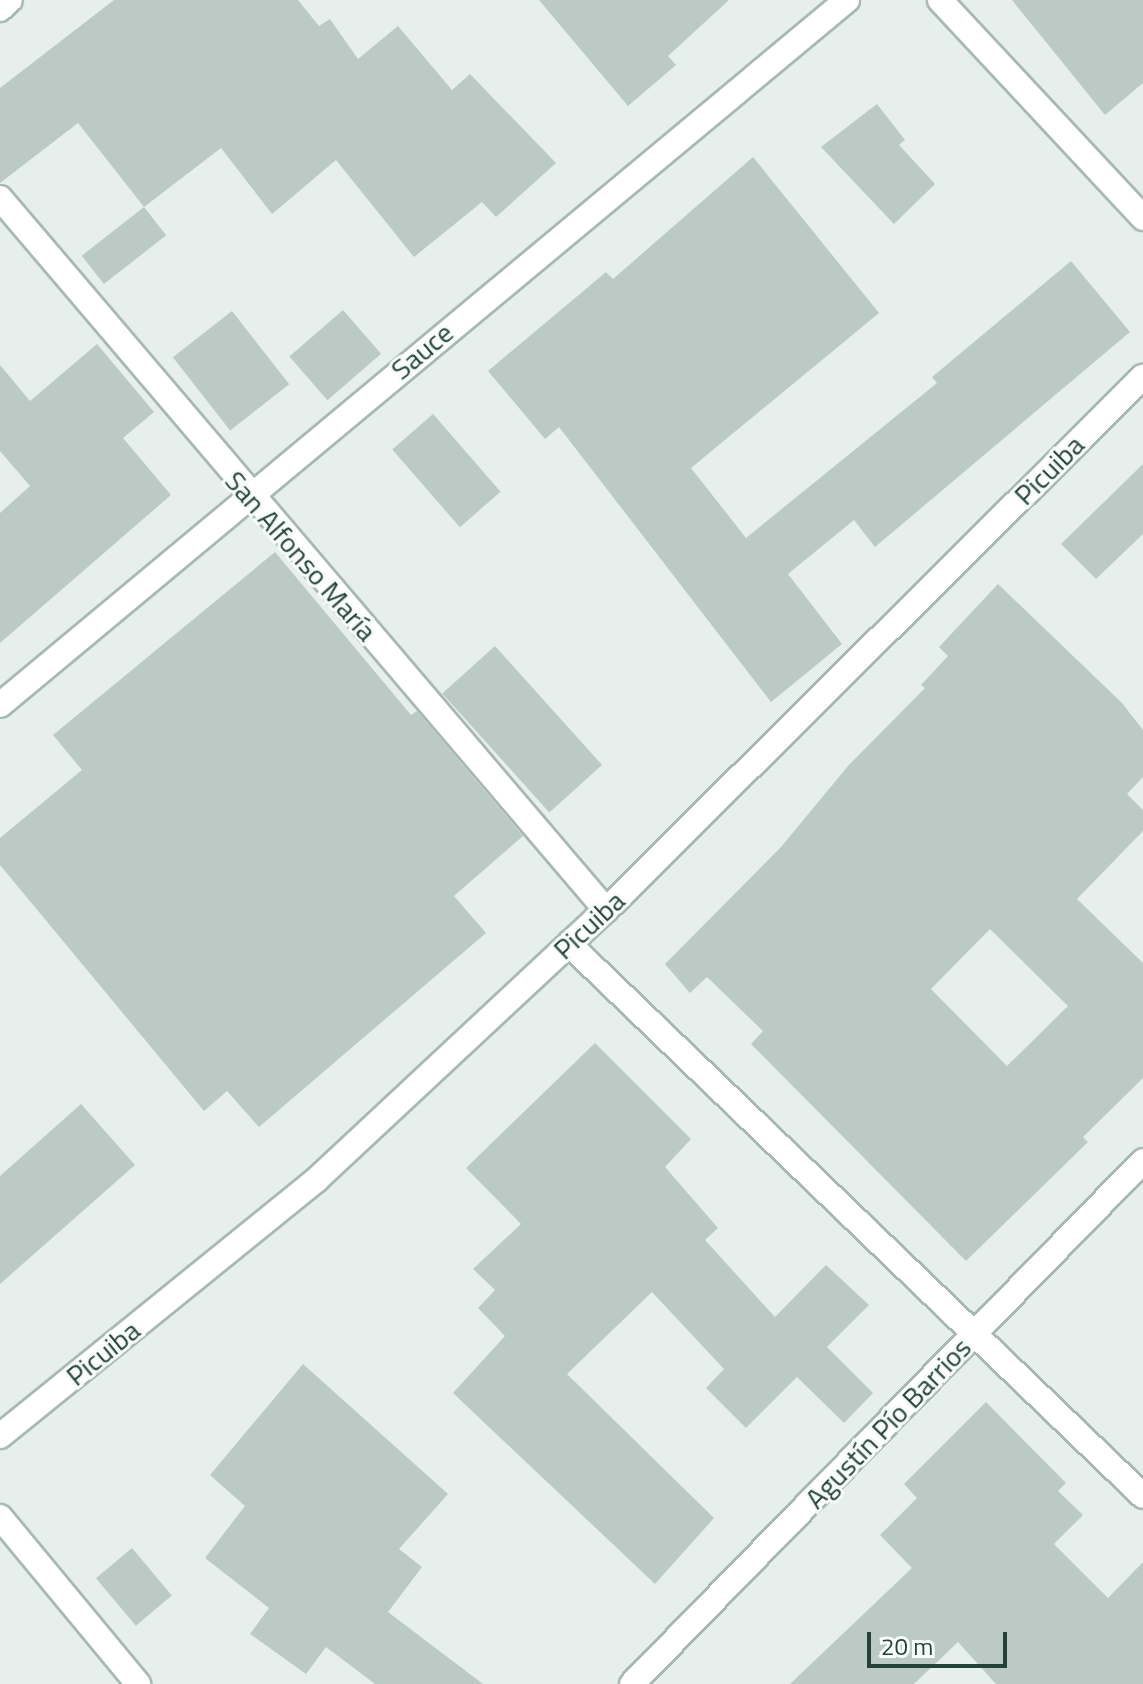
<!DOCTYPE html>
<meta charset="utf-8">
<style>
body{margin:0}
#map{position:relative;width:1143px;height:1684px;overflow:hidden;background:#e6efeb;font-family:"Titillium Web",sans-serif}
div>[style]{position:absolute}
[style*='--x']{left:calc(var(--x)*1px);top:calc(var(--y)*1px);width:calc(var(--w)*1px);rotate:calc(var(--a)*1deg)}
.building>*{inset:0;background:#bbcac4;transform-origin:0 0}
.roads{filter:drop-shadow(2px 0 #a8b8b2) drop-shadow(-2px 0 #a8b8b2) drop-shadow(0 2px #a8b8b2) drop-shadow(0 -2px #a8b8b2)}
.minor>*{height:24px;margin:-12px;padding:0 12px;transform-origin:12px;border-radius:12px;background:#fff}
span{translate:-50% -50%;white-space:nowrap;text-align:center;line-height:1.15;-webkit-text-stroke:6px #f7fbf9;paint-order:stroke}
.street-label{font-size:28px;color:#24423a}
.scale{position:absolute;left:867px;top:1632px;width:140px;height:36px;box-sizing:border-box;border:4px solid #24423a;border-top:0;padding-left:10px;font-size:24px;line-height:28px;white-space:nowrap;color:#24423a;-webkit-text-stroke:6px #f7fbf9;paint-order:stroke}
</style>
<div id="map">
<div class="building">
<div style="clip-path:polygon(114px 0,298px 0,319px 26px,330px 19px,358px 59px,398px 26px,452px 90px,470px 74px,556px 163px,496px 217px,482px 202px,414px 257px,336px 160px,272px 214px,221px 148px,144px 207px,78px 123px,0 183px,0 88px)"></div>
<div style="clip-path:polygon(539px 0,729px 0,668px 56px,676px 65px,628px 106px)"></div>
<div style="clip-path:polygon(1012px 0,1143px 0,1143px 83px,1105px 115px)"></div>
<div style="clip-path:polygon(877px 104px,905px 140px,899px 145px,935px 184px,894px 224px,821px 147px)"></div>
<div style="clip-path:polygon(753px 157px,879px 313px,691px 468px,746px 538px,937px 383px,932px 377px,1071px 261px,1130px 332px,875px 547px,854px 520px,788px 574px,842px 644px,771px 702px,559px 427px,545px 439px,488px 371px,606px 272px,613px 279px)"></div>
<div style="left:144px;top:207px;width:36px;height:79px;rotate:52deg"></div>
<div style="left:343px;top:310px;width:58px;height:71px;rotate:49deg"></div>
<div style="left:232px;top:311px;width:93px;height:75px;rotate:52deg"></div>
<div style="clip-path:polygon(97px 344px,154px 412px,123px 438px,171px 495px,0 643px,0 513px,30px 486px,0 451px,0 365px,30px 401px)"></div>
<div style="left:433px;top:414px;width:103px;height:54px;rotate:49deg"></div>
<div style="clip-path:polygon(1143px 464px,1143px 534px,1096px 579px,1061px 544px)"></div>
<div style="clip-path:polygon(275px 552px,411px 715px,417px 711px,523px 836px,454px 896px,486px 933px,259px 1127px,227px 1091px,204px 1111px,0 865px,0 838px,82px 770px,53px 735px)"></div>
<div style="clip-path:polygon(evenodd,998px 584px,1122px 703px,1143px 730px,1143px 777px,1127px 794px,1143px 810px,1143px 831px,1077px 899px,1143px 963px,1143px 1078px,1083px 1137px,1088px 1142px,966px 1261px,751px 1044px,763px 1031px,707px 977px,690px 993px,665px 964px,781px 847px,848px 766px,925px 688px,921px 685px,948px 656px,939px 647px,998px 584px,990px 929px,1068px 1006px,1007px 1066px,931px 989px,990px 929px)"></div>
<div style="left:495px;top:646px;width:160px;height:71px;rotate:48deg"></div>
<div style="clip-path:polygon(595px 1043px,691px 1139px,665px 1167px,718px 1228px,705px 1240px,775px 1317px,826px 1265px,869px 1305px,827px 1347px,873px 1393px,844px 1423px,797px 1377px,746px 1428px,706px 1388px,724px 1369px,652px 1292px,567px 1374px,714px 1518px,655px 1584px,453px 1393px,505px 1336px,478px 1308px,495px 1290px,473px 1269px,521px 1224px,466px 1168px)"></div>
<div style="clip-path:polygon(81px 1104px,135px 1165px,0 1284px,0 1176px)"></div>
<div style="clip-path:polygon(303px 1364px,448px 1494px,399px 1549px,422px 1567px,388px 1612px,483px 1684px,375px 1684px,326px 1647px,306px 1674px,250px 1634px,269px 1608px,205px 1558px,245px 1506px,210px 1475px)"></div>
<div style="clip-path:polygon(986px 1402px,1066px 1483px,1058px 1491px,1083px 1515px,1054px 1544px,1108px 1598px,1143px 1562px,1143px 1684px,996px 1684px,958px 1642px,914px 1684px,790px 1684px,912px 1568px,880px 1535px,917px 1498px,904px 1484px)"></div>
<div style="left:132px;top:1548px;width:62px;height:47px;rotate:50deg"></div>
</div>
<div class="roads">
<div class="minor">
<div style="--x:940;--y:0;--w:298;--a:47"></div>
<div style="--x:0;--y:9;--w:13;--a:-42"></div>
<div style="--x:0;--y:198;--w:935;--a:49.6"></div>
<div style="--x:0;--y:705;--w:1102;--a:-39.77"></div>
<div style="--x:569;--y:944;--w:796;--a:43.88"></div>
<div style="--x:0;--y:1436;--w:407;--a:-39"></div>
<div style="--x:316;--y:1180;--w:396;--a:-43"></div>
<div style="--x:606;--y:910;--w:757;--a:-44.79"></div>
<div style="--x:0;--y:1517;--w:217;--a:50.4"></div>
<div style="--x:632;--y:1684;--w:731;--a:-45.66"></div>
</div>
</div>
<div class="street-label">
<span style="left:422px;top:351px;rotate:-40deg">Sauce</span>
<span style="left:1049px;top:470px;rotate:-45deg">Picuiba</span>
<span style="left:301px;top:556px;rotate:49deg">San Alfonso María</span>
<span style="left:589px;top:925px;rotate:-43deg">Picuiba</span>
<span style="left:103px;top:1353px;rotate:-39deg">Picuiba</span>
<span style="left:888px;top:1423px;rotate:-46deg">Agustín Pío Barrios</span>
</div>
<div class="scale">20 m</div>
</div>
